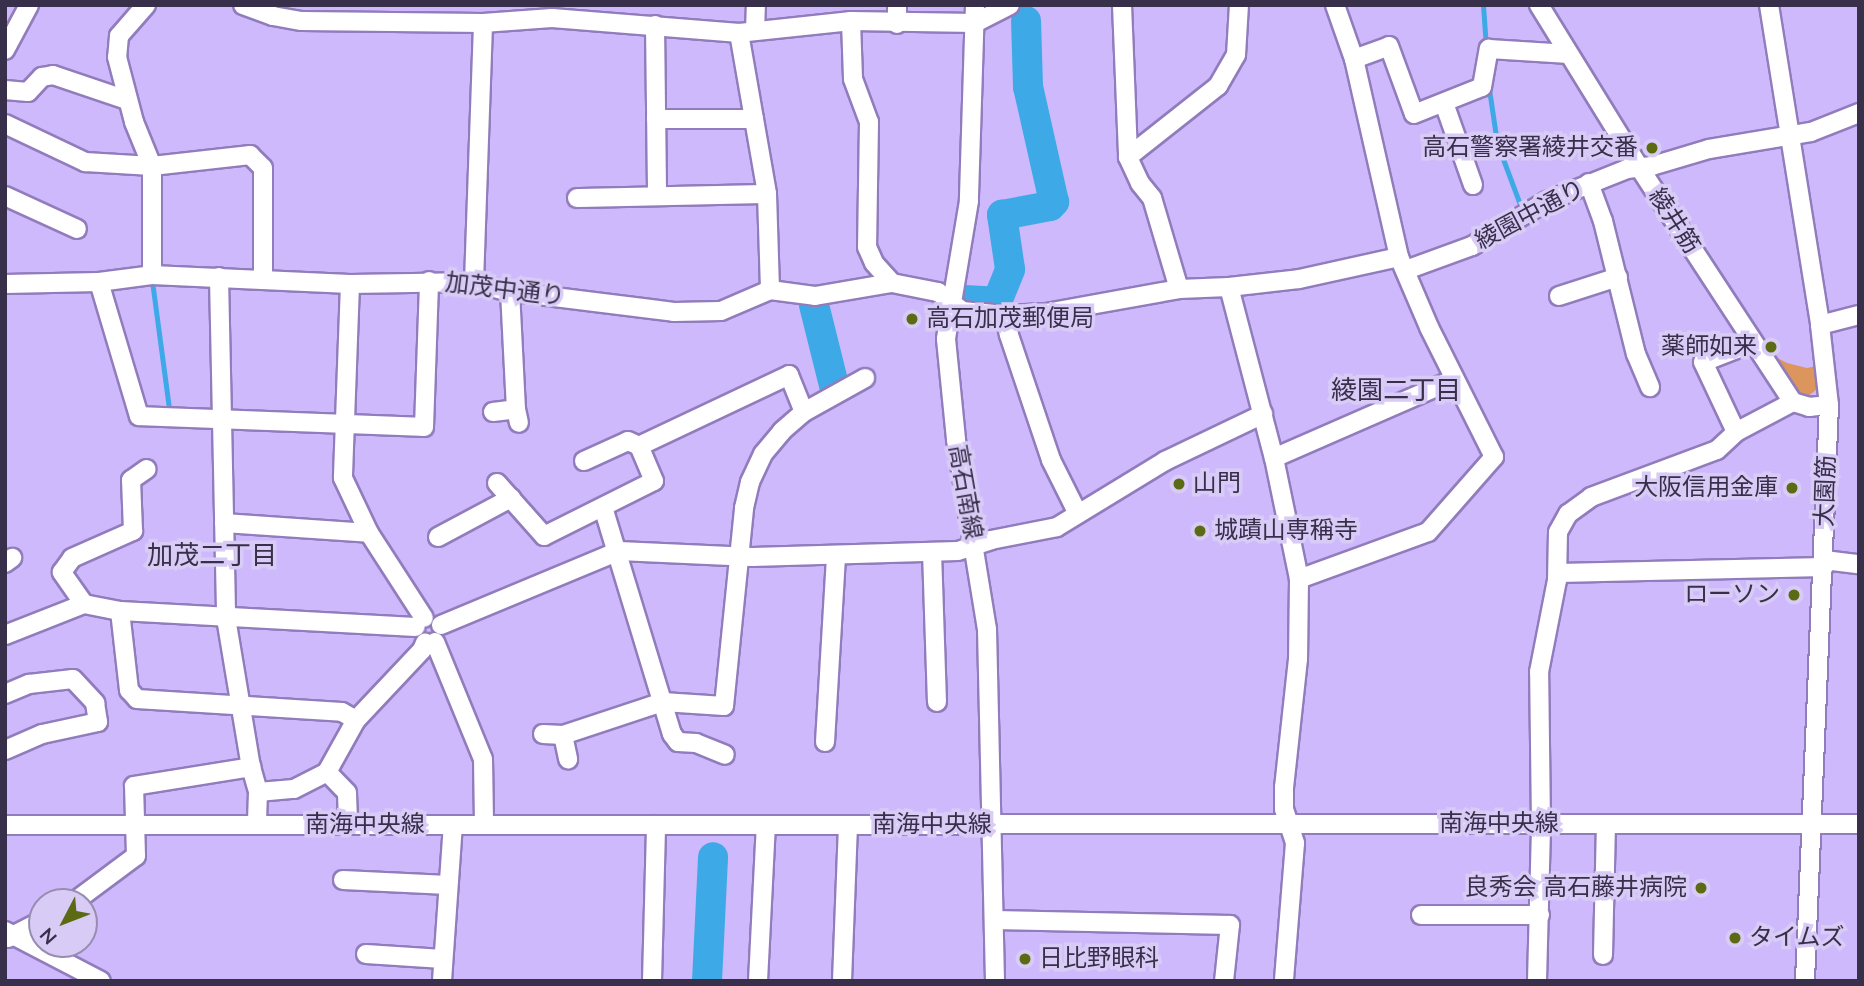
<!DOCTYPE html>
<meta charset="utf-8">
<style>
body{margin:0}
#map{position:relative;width:1864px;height:986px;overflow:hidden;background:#ceb9fd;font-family:"Nunito Sans","Noto Sans JP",sans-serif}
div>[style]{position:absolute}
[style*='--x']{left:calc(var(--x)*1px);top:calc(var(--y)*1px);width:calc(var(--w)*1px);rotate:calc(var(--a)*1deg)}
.green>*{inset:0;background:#dc965d}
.stream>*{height:5px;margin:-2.5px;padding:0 2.5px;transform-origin:2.5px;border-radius:2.5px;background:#3ea9e7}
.river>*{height:30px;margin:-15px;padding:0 15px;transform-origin:15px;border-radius:15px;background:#3ea9e7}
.roads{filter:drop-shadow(2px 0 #917cbc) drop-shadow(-2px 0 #917cbc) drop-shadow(0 2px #917cbc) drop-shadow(0 -2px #917cbc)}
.minor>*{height:18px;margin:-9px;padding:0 9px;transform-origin:9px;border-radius:9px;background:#fff}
.dots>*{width:19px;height:19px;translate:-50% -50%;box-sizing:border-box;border:4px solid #d8cbf5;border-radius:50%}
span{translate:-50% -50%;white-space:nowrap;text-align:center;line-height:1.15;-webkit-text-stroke:7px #d8cbf5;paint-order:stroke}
.poi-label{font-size:24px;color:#382f4a}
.right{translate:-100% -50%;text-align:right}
.left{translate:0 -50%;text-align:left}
.street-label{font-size:24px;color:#382f4a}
.neighbourhood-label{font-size:26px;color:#382f4a}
.frame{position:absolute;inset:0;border:7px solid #382f4a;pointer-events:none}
.north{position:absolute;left:28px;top:888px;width:70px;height:70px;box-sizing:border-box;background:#d8cbf5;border:2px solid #988db1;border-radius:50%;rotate:228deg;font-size:19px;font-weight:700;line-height:28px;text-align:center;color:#382f4a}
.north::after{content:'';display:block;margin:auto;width:24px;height:32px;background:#5c6a13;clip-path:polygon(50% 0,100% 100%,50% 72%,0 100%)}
</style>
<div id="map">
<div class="green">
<div style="clip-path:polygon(1763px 350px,1787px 363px,1807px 368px,1816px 366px,1816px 390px,1808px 396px,1800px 395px)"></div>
</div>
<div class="stream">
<div style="--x:1483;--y:5;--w:39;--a:86"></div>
<div style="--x:1489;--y:89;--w:55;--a:81.6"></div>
<div style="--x:1497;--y:143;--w:72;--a:69.5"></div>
<div style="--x:152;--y:281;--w:129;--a:82.4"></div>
</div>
<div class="river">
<div style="--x:964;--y:300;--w:33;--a:3"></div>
<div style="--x:997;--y:302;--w:35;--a:-68"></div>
<div style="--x:1010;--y:269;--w:55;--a:-98.4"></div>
<div style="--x:1002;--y:215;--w:49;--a:-10.6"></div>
<div style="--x:1050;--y:206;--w:6;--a:-45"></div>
<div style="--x:1054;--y:202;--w:118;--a:-102.7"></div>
<div style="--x:1028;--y:87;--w:66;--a:-91.7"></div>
<div style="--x:814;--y:305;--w:87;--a:76"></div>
<div style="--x:707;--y:981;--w:124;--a:-87.2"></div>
</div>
<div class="roads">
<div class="minor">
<div style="--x:146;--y:5;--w:41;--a:131.1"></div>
<div style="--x:119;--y:36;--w:21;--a:95"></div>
<div style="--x:117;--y:57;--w:67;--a:75.3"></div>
<div style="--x:134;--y:122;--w:48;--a:67.8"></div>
<div style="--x:152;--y:166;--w:109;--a:90"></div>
<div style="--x:243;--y:5;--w:32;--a:20"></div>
<div style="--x:273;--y:16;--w:29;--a:10"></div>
<div style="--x:302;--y:21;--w:181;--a:0.6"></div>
<div style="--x:483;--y:23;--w:69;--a:-4.1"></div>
<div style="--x:552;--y:18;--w:188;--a:4.6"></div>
<div style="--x:739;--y:33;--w:113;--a:-6.1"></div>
<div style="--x:851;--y:21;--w:124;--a:0.9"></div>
<div style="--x:975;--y:23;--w:39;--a:-27"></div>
<div style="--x:975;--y:5;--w:196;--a:91.8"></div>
<div style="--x:969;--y:201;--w:140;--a:99.5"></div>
<div style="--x:946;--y:339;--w:101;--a:84.3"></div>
<div style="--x:956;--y:440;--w:192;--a:80.7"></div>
<div style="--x:987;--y:629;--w:352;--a:88.7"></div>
<div style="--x:1122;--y:5;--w:152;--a:87.7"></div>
<div style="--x:1539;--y:5;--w:190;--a:58.3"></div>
<div style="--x:1639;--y:167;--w:281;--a:56.8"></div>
<div style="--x:1793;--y:402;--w:17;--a:17"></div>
<div style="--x:1809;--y:407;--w:20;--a:-6"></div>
<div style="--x:1769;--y:5;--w:324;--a:80.9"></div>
<div style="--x:1820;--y:325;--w:81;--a:83.6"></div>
<div style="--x:1829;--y:405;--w:576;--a:92.39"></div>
<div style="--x:851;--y:21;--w:58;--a:88"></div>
<div style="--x:853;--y:79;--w:46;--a:69.6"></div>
<div style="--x:869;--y:122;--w:125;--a:90.9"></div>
<div style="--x:867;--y:247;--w:17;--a:66"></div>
<div style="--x:874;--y:263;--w:27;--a:48"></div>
<div style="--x:897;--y:24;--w:19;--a:-90"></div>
<div style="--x:655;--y:25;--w:171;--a:89.3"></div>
<div style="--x:755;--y:31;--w:26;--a:-88"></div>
<div style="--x:739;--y:33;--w:163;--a:80.1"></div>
<div style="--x:767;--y:194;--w:96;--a:88.2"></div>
<div style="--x:5;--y:50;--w:51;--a:-61.9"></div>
<div style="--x:1354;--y:59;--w:37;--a:-20"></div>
<div style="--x:1389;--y:46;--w:72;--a:69.8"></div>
<div style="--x:1414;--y:114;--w:73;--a:-21.7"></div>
<div style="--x:1482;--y:87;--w:39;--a:-80"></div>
<div style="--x:1489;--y:49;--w:80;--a:3.6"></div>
<div style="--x:5;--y:90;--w:23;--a:5"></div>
<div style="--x:28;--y:92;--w:21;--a:-47"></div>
<div style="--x:42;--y:77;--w:11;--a:-10"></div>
<div style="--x:53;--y:75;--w:78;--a:18.7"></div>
<div style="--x:1444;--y:103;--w:87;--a:70.5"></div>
<div style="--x:656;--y:119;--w:98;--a:0"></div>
<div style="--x:5;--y:124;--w:89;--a:25.4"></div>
<div style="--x:85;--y:162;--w:67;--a:3.4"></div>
<div style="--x:152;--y:166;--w:99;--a:-6.4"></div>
<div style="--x:250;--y:155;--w:18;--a:45"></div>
<div style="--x:263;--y:168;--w:112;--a:90"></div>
<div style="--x:1589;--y:183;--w:40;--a:69.8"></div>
<div style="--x:1603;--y:221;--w:137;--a:76.1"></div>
<div style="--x:1636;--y:354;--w:36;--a:67"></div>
<div style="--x:5;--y:196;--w:79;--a:24.6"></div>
<div style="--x:577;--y:198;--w:190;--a:-1.2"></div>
<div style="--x:1406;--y:270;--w:70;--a:-20"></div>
<div style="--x:1472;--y:246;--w:87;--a:-31"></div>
<div style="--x:1547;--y:201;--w:86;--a:-21.8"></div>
<div style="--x:1627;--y:169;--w:25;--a:-7"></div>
<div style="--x:1652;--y:166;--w:59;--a:-16.6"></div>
<div style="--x:1709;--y:149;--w:103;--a:-9.5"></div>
<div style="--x:1811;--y:132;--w:52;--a:-21.6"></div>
<div style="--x:219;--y:277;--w:341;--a:88.8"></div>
<div style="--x:226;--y:618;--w:151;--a:80.5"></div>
<div style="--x:251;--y:767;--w:26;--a:74"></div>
<div style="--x:258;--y:792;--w:33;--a:92"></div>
<div style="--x:99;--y:282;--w:140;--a:73.4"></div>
<div style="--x:139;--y:416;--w:285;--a:2.2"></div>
<div style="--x:424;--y:427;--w:146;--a:-88"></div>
<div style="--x:474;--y:282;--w:259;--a:-88"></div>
<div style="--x:5;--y:284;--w:94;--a:-1.2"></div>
<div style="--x:99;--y:282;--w:53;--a:-7.5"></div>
<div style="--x:152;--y:275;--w:198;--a:2.6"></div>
<div style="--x:350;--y:284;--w:124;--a:-0.9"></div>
<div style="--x:474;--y:282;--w:33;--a:16"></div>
<div style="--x:506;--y:291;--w:169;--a:7.1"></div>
<div style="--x:674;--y:312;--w:47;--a:-1.2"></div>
<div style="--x:721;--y:311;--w:53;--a:-23.2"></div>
<div style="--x:770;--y:290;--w:45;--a:7.6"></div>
<div style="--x:815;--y:296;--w:78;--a:-9.6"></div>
<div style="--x:892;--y:283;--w:47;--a:11.1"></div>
<div style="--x:938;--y:292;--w:31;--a:38"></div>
<div style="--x:962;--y:311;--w:43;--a:5.3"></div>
<div style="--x:1005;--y:315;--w:41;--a:-2.8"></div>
<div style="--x:1046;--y:313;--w:135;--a:-10.2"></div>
<div style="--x:1179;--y:289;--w:50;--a:-2.3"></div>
<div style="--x:1229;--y:287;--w:70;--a:-6.5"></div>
<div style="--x:1299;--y:279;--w:102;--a:-12.4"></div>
<div style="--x:350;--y:284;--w:194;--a:92.1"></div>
<div style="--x:343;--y:478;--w:61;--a:64.7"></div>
<div style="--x:369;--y:533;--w:101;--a:57.1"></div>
<div style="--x:1229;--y:287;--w:177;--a:75.3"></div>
<div style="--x:1274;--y:458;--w:124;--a:78.3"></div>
<div style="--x:1299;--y:579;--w:80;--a:90.7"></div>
<div style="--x:1298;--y:659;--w:129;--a:96.2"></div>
<div style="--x:1284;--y:787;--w:22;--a:90"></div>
<div style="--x:1284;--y:809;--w:36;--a:72"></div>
<div style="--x:1295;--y:843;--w:138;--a:94.6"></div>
<div style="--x:1179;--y:289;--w:95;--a:-106.5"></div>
<div style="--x:1152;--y:198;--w:19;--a:-129"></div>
<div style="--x:1140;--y:183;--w:29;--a:-115"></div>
<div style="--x:1128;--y:157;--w:115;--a:-38.3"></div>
<div style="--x:1218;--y:86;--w:36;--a:-60"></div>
<div style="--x:1236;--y:55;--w:50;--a:-86.6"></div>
<div style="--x:510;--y:291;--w:118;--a:87.1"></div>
<div style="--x:1559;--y:296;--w:62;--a:-17.9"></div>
<div style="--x:1005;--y:315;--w:20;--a:79"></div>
<div style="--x:1009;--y:335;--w:132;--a:71.4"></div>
<div style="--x:1051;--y:460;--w:60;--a:63.4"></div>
<div style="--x:1820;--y:325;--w:40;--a:-14.4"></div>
<div style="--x:493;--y:412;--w:23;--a:-7"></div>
<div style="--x:516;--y:409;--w:14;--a:78"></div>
<div style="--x:1736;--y:432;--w:77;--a:-115.2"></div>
<div style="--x:1703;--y:362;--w:53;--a:-21.2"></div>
<div style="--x:1274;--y:458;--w:197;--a:-23.6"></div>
<div style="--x:584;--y:461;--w:48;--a:-24.4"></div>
<div style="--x:628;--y:441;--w:12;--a:24"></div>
<div style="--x:497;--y:483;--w:71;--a:48.4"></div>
<div style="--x:544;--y:536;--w:123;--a:-26.6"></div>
<div style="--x:654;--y:481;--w:38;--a:-113"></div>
<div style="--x:639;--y:446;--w:166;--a:-25.3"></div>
<div style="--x:789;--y:375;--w:40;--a:68"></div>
<div style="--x:603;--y:507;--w:237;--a:73.1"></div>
<div style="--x:672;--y:734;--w:10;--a:53"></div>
<div style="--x:678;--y:742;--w:18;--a:3"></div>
<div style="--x:696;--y:743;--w:31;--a:22"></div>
<div style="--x:224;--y:523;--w:145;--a:3.9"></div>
<div style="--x:438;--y:537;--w:83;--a:-28.1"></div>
<div style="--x:932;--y:552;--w:150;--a:88.1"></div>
<div style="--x:1824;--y:560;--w:35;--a:7"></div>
<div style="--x:5;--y:563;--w:9;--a:-36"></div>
<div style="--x:1558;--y:573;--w:266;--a:-1.3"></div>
<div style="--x:1299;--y:579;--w:137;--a:-20"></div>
<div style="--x:1428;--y:532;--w:100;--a:-48.7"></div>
<div style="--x:1494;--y:457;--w:145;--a:-116.6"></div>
<div style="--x:1429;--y:327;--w:76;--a:-113.2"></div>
<div style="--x:1399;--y:257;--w:203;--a:-102.8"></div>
<div style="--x:1354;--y:59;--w:57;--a:-109.4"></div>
<div style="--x:84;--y:604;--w:39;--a:-125"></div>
<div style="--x:62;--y:572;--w:17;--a:-54"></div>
<div style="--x:72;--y:558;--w:67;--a:-23.9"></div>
<div style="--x:133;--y:531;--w:51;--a:-92.2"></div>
<div style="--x:131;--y:480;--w:19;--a:-35"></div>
<div style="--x:120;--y:611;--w:80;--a:83.5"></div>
<div style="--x:129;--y:690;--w:12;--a:48"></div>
<div style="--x:137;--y:699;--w:205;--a:3.6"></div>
<div style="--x:342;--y:712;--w:16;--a:30"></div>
<div style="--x:441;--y:625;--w:193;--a:-22.6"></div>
<div style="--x:619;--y:551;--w:133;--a:2.6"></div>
<div style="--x:752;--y:557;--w:206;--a:-1.7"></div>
<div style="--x:958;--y:551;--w:35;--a:-18"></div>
<div style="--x:991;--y:540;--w:67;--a:-11.1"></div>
<div style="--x:1057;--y:527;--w:127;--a:-31.4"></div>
<div style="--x:1165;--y:461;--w:109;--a:-25.6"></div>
<div style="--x:5;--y:635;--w:85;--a:-21.4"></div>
<div style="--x:84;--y:604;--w:37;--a:11"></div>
<div style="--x:120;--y:611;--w:296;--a:3.1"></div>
<div style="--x:435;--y:642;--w:126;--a:67.7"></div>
<div style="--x:483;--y:759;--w:66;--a:89.1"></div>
<div style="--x:5;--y:694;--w:26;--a:-23"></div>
<div style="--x:29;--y:684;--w:44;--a:-6.5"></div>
<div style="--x:73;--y:679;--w:33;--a:47"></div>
<div style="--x:95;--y:703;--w:19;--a:81"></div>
<div style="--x:98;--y:722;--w:57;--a:167.9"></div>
<div style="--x:42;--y:734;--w:40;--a:156.6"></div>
<div style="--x:543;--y:734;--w:20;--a:3"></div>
<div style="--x:563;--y:735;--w:105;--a:-18.3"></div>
<div style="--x:663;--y:702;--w:61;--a:3.8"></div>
<div style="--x:724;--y:706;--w:199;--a:-84.2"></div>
<div style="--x:744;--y:508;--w:27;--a:-77"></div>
<div style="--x:750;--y:482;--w:31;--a:-65"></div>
<div style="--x:763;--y:454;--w:30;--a:-50"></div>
<div style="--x:782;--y:431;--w:29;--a:-41"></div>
<div style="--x:804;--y:412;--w:70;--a:-29.1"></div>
<div style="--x:563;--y:735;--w:25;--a:78"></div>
<div style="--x:825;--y:742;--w:186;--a:-86.6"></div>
<div style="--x:327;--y:772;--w:29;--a:46"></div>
<div style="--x:347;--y:793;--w:32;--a:88"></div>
<div style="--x:258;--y:792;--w:36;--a:-5"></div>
<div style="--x:294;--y:789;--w:37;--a:-27"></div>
<div style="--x:327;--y:772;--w:60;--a:-60.9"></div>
<div style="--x:356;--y:720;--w:96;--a:-46.7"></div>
<div style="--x:422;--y:650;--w:8;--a:-67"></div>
<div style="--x:5;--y:825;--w:1854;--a:-0.03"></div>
<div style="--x:343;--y:880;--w:105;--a:2.7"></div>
<div style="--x:74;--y:902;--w:77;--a:-36.6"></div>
<div style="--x:136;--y:856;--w:70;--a:-91.6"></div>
<div style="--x:134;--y:786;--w:119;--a:-9.2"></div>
<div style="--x:1421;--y:915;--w:119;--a:0"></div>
<div style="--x:995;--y:920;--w:235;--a:1.2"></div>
<div style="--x:1230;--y:925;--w:56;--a:96.1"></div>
<div style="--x:5;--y:931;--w:108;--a:27.5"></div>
<div style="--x:8;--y:938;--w:38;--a:-27"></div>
<div style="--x:366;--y:954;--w:77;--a:3.7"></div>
<div style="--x:1603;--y:955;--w:131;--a:-88.7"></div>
<div style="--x:442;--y:981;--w:156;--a:-86"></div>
<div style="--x:652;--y:981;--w:156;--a:-88.5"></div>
<div style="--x:758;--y:981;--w:156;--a:-87.1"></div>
<div style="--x:842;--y:981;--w:155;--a:-87.8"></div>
<div style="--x:1537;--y:981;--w:156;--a:-88.5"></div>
<div style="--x:1541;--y:825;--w:153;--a:-90.7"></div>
<div style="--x:1539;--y:672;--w:94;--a:-78.9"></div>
<div style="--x:1557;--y:580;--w:48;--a:-88.8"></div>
<div style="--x:1558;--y:532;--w:21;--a:-61"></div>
<div style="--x:1568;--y:514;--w:29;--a:-36"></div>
<div style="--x:1591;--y:497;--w:134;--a:-20.5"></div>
<div style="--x:1717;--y:450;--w:26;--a:-43"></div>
<div style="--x:1736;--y:432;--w:64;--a:-27.8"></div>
</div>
</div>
<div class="dots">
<div style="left:1652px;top:148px;background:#5c6a13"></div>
<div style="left:912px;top:319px;background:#5c6a13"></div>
<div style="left:1771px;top:347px;background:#5c6a13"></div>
<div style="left:1179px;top:484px;background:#5c6a13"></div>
<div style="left:1792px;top:488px;background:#5c6a13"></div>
<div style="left:1200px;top:531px;background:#5c6a13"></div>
<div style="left:1794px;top:595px;background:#5c6a13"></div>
<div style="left:1701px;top:888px;background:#5c6a13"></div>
<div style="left:1735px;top:938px;background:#5c6a13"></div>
<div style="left:1025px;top:959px;background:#5c6a13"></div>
</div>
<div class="poi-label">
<span class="right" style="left:1638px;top:148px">高石警察署綾井交番</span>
<span class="left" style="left:926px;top:319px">高石加茂郵便局</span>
<span class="right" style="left:1757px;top:347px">薬師如来</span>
<span class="left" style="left:1193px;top:484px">山門</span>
<span class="right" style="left:1778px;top:488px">大阪信用金庫</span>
<span class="left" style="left:1214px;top:531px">城蹟山専稱寺</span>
<span class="right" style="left:1780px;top:595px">ローソン</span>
<span class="right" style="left:1687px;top:888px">良秀会 高石藤井病院</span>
<span class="left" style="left:1749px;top:938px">タイムズ</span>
<span class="left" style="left:1039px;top:959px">日比野眼科</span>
</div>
<div class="street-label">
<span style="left:1530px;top:215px;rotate:-28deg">綾園中通り</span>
<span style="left:1674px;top:221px;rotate:57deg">綾井筋</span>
<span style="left:505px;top:290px;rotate:7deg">加茂中通り</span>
<span style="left:1826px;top:491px;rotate:-88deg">大園筋</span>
<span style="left:965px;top:492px;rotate:80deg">高石南線</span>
<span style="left:1499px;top:824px">南海中央線</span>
<span style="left:365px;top:825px">南海中央線</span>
<span style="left:932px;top:825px">南海中央線</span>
</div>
<div class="neighbourhood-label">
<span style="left:1396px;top:391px">綾園二丁目</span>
<span style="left:212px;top:556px">加茂二丁目</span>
</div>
<div class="frame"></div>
<div class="north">N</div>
</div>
